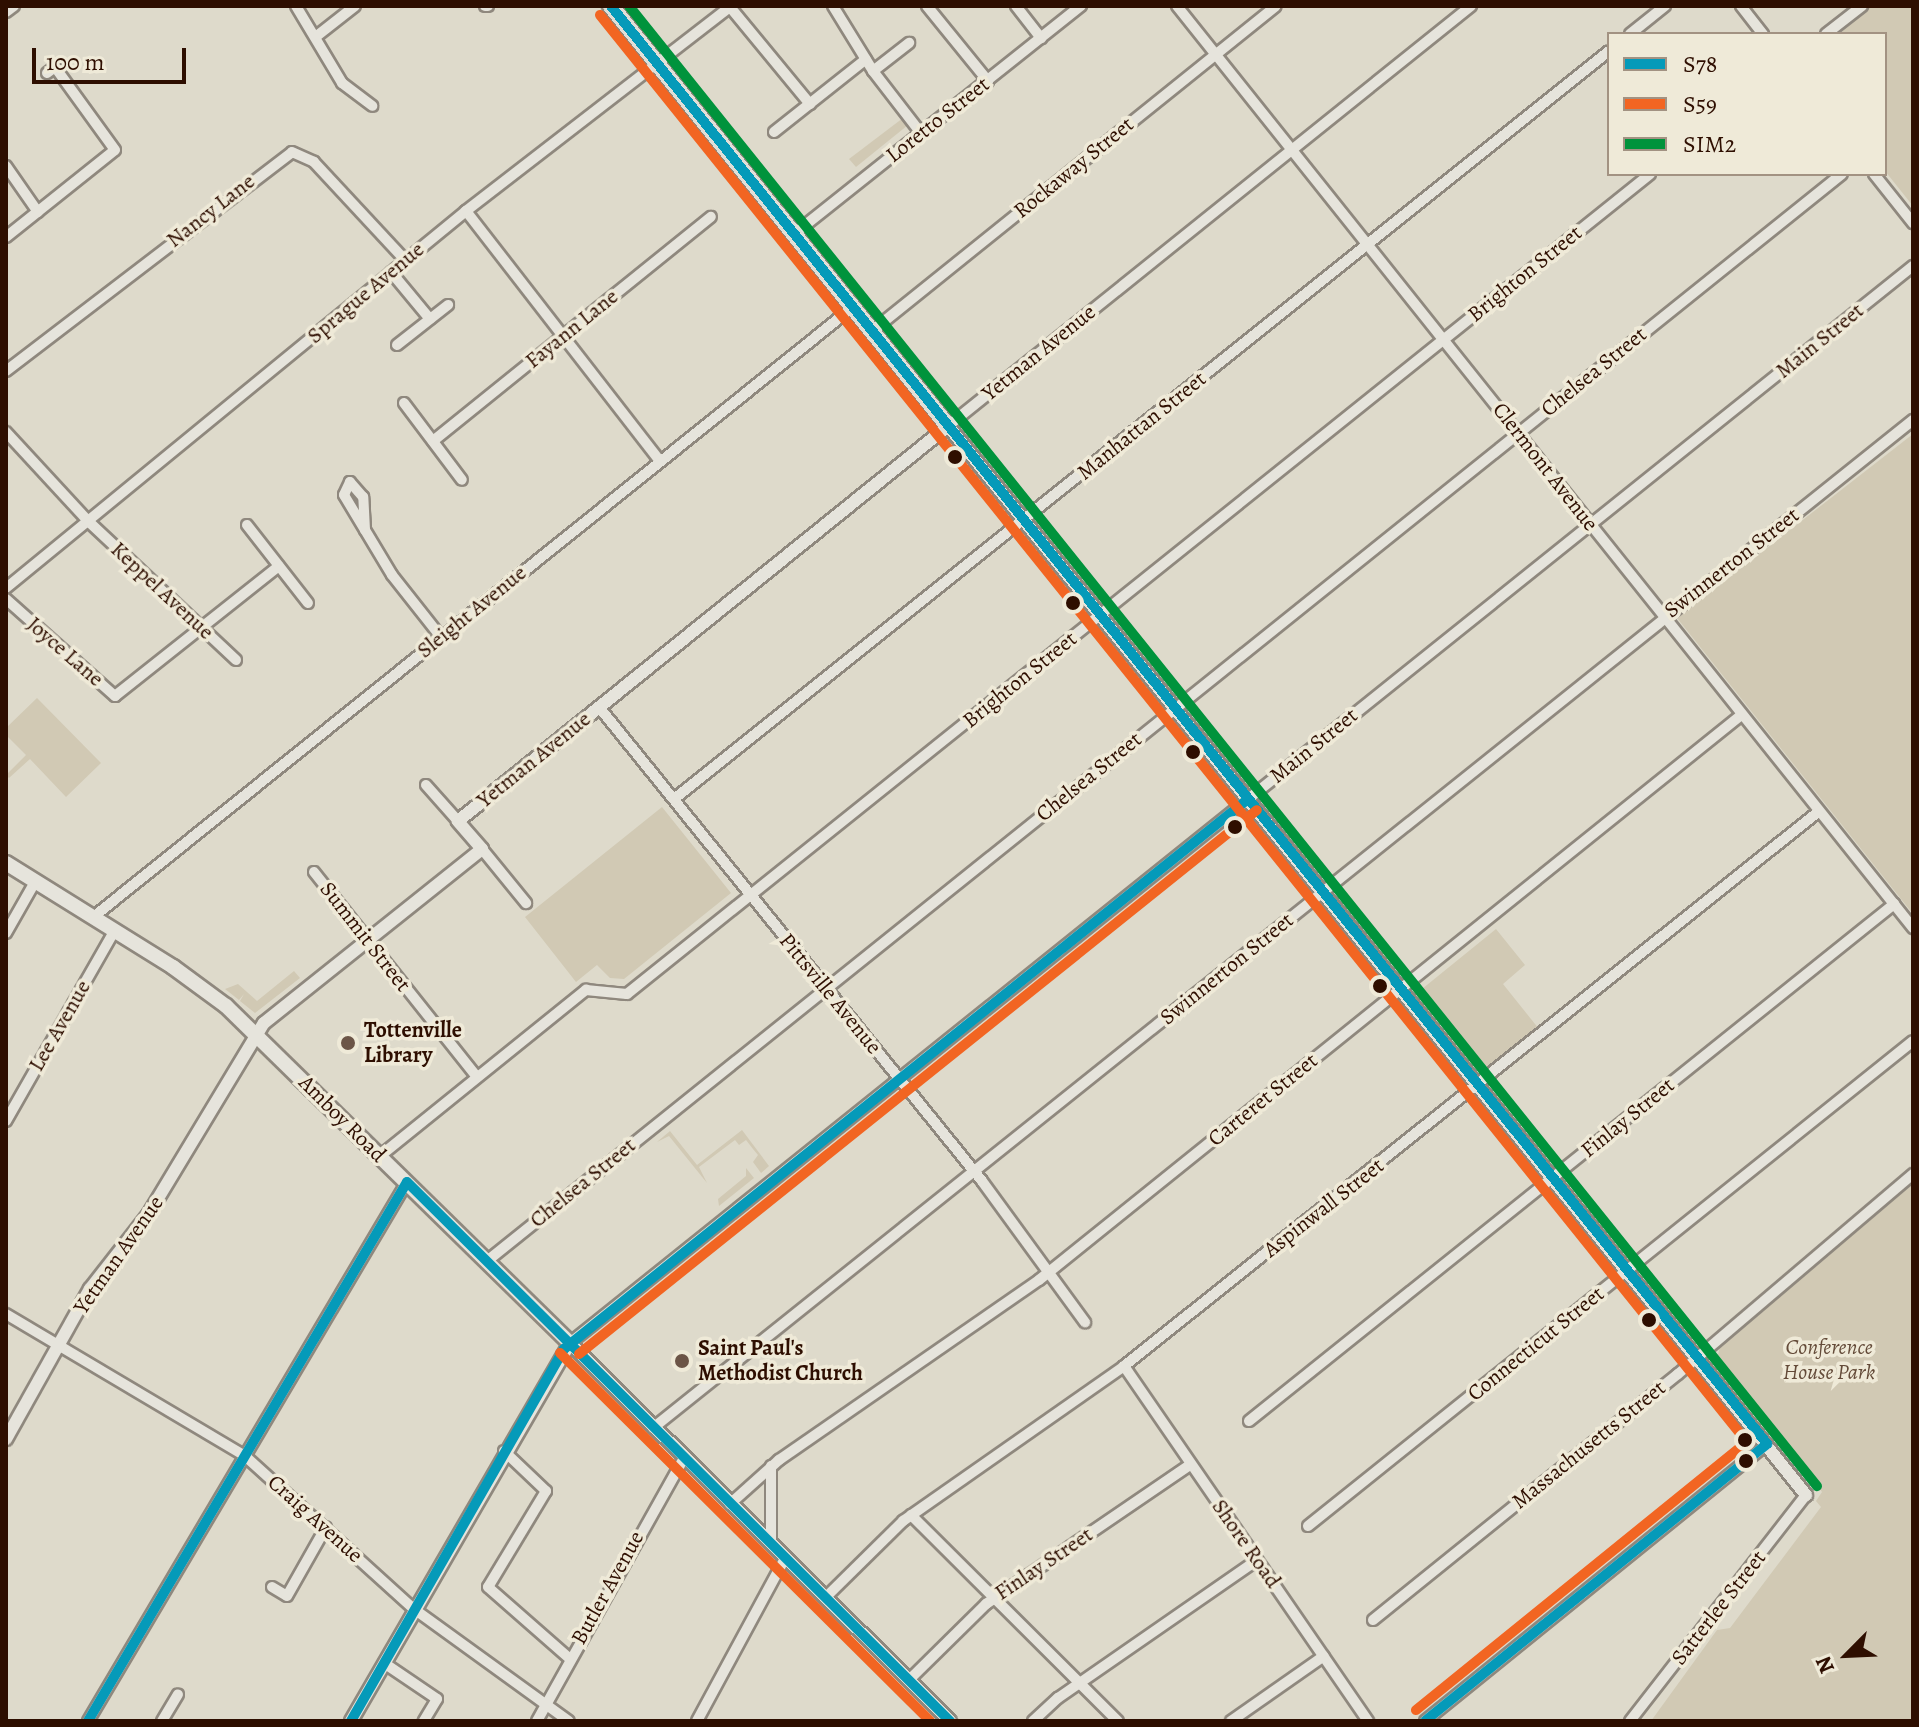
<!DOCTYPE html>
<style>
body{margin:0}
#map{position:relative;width:1919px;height:1727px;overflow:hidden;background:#dedacb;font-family:Alegreya,serif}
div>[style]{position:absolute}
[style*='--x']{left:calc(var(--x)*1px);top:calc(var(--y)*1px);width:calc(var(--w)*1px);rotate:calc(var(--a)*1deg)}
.green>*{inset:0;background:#d1c9b4}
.stream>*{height:3px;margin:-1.5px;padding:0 1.5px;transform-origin:1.5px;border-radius:1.5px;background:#b8ac97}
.roads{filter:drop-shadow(2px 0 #8f887e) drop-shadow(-2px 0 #8f887e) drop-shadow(0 2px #8f887e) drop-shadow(0 -2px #8f887e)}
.minor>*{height:10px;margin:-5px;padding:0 5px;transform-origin:5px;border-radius:5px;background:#e6e4dc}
.tertiary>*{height:12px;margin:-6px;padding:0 6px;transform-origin:6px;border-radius:6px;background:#e6e4dc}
.secondary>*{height:14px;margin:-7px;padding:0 7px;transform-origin:7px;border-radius:7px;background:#e6e4dc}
.primary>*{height:16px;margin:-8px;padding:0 8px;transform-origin:8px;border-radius:8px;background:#e1dfd7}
.bus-1>*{height:10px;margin:-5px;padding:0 5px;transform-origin:5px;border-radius:5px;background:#059ab9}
.bus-2>*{height:10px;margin:-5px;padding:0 5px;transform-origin:5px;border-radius:5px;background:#f26522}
.bus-3>*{height:10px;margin:-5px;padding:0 5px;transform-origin:5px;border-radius:5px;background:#00933c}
.dots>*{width:22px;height:22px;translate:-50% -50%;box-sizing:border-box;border:4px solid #efead8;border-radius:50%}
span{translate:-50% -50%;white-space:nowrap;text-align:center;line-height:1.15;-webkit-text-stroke:7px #efead8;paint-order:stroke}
.street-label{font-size:22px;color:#2e0e00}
.poi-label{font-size:22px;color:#2e0e00;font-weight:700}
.left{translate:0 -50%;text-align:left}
.park-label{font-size:22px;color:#644b39;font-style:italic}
.frame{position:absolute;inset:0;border:8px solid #2e0e00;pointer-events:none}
.legend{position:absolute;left:1607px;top:32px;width:280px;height:144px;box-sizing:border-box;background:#efead8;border:2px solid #a29282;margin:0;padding:10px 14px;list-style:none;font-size:24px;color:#2e0e00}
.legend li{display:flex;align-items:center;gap:16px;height:40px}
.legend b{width:40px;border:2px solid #a29282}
.north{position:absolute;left:1807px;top:1615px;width:80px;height:80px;-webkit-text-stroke:6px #efead8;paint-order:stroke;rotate:246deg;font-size:22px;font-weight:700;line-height:32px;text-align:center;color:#2e0e00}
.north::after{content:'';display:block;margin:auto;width:28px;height:36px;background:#2e0e00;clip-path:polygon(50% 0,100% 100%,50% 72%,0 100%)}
.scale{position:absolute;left:32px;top:48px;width:154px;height:36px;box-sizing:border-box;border:4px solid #2e0e00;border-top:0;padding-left:10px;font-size:24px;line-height:28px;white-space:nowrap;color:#2e0e00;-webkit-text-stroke:6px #efead8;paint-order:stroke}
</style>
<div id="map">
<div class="green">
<div style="clip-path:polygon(1871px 6px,1913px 6px,1913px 206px,1885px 171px,1885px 34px,1837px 34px)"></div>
<div style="clip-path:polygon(903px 118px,908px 125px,856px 167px,849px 159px)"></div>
<div style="clip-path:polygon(1913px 434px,1913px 914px,1677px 618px)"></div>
<div style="clip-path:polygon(37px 698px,101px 763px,66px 797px,30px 759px,9px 778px,6px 775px,26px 755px,6px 735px,6px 728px)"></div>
<div style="clip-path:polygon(662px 807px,731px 893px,624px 979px,610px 978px,597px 965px,576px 982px,525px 917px)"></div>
<div style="clip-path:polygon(1496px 929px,1525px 965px,1503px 984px,1539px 1029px,1487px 1071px,1422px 989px)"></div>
<div style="clip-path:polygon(294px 971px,300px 978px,255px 1013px,240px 1001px,244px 994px,239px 1000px,225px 989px,238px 984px,257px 1001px)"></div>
<div style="clip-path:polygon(742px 1130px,769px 1166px,761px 1173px,753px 1162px,758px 1155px,753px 1149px,746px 1140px,739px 1145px,735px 1140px,699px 1167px,707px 1183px,669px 1136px,657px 1142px,670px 1131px,697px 1165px)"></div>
<div style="clip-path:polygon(746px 1168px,754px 1178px,719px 1206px,718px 1199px,746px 1176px)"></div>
<div style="clip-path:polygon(1913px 1182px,1913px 1721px,1651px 1721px,1717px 1630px,1730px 1628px,1821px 1507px,1816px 1501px,1822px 1492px,1718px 1355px,1721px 1341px)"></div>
</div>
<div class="stream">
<div style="--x:1913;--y:881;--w:3;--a:-90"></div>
</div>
<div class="roads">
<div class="minor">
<div style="--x:296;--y:6;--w:90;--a:59.1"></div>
<div style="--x:342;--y:83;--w:38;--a:37"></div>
<div style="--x:485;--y:6;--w:3;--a:0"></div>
<div style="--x:833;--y:6;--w:76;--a:58.4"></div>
<div style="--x:873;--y:71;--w:78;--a:52.3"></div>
<div style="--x:927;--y:6;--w:97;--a:50.9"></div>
<div style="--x:1016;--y:6;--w:41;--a:52"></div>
<div style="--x:1177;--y:6;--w:1180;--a:51.4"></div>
<div style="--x:1741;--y:6;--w:36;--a:52"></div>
<div style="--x:730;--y:7;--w:126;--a:50.5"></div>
<div style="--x:6;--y:12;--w:10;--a:-37"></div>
<div style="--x:1630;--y:34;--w:45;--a:-38.7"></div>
<div style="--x:1826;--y:34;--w:46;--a:-37.9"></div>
<div style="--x:318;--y:35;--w:47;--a:-38.1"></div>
<div style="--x:873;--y:71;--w:46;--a:-37.9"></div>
<div style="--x:774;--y:132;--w:117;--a:-38.4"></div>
<div style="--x:6;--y:166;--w:56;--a:55.2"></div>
<div style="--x:1874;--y:174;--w:63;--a:51.5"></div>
<div style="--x:466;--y:211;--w:316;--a:52.2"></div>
<div style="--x:794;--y:234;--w:367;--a:-38.5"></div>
<div style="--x:6;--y:237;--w:139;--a:-38.6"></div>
<div style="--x:115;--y:150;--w:102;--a:-125.9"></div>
<div style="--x:55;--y:67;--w:10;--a:143"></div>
<div style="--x:391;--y:272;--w:61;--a:50.3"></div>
<div style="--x:872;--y:331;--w:518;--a:-38.82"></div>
<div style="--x:397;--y:345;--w:65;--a:-38.1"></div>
<div style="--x:6;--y:371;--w:360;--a:-37.4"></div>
<div style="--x:292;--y:152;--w:24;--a:24"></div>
<div style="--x:314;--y:162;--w:134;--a:47.1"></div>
<div style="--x:404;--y:403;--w:96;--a:53"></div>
<div style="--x:948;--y:426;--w:671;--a:-38.77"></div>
<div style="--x:6;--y:432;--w:121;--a:47.3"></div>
<div style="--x:88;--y:521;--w:203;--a:43.2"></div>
<div style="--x:433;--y:441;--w:357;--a:-38.9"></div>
<div style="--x:247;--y:525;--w:99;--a:52"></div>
<div style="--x:365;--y:530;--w:33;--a:-93"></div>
<div style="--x:363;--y:497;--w:20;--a:-131"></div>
<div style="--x:350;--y:482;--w:14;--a:115"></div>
<div style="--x:344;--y:495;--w:93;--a:59"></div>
<div style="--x:392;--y:575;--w:79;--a:51.7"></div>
<div style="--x:6;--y:588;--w:595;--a:-39.34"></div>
<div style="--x:466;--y:211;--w:335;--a:-37.7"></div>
<div style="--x:6;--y:599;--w:146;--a:41.7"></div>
<div style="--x:115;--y:696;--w:209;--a:-38.4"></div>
<div style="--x:599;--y:707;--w:609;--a:51.06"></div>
<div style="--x:982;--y:1181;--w:175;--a:53.9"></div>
<div style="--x:426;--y:785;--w:48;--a:48.4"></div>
<div style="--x:674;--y:799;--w:1197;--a:-38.66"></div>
<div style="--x:482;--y:849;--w:70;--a:50.8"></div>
<div style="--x:314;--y:872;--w:262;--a:51.5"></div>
<div style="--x:92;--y:918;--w:976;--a:-38.76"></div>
<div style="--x:6;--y:933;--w:59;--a:-60.4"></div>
<div style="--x:6;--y:1121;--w:218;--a:-60.3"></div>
<div style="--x:380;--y:1156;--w:265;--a:-38.9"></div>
<div style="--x:586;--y:990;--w:41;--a:5.6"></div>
<div style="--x:627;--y:994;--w:1311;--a:-38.71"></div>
<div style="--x:487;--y:1261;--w:1737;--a:-38.74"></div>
<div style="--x:6;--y:1314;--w:278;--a:30.7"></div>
<div style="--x:245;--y:1456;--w:228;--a:42.2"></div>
<div style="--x:414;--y:1609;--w:191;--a:35.9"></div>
<div style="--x:570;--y:1343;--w:1722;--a:-38.73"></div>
<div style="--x:1124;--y:1366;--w:431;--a:55.5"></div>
<div style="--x:1249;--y:1421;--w:827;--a:-38.71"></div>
<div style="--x:653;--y:1428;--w:1614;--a:-38.66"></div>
<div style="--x:504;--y:1451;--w:58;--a:43.6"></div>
<div style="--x:546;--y:1491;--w:112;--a:121.1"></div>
<div style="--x:488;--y:1587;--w:108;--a:41.2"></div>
<div style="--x:730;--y:1504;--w:66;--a:-41.9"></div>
<div style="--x:779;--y:1460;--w:316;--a:-34.7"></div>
<div style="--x:1039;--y:1280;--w:900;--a:-38.82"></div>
<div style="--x:911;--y:1515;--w:292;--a:44.9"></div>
<div style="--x:1308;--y:1526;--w:775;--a:-38.72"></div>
<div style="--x:771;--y:1544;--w:78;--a:-90"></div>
<div style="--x:272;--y:1587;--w:17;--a:31"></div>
<div style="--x:287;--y:1596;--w:79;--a:-60.5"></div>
<div style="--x:825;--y:1598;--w:110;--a:-44.6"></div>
<div style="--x:903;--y:1521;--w:270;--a:-35"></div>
<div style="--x:1124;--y:1366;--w:888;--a:-38.6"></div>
<div style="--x:1373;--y:1620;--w:392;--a:-38.9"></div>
<div style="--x:1678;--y:1374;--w:309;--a:-40.4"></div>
<div style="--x:384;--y:1663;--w:64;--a:34.2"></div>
<div style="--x:437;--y:1699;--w:26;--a:121"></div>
<div style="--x:909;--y:1680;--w:108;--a:-44.6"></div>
<div style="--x:986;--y:1604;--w:248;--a:-34.3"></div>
<div style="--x:88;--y:1721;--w:626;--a:-59.38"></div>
<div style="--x:162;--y:1721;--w:31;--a:-59"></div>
<div style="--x:537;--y:1721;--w:301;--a:-60.8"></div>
<div style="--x:697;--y:1721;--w:185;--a:-61.6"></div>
<div style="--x:1033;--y:1721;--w:34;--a:-43"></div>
<div style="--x:1058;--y:1698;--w:242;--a:-34.7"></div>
<div style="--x:1231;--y:1721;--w:113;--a:-35"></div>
<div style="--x:1425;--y:1721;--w:440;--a:-39"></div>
<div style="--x:1630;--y:1721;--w:286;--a:-52.1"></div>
</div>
<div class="tertiary">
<div style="--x:6;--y:1439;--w:172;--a:-60.8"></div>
<div style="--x:90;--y:1289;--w:94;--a:-51.9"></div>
<div style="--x:148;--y:1215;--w:224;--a:-58.9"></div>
<div style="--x:264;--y:1023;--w:279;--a:-38.6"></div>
<div style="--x:482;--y:849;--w:37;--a:-131"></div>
<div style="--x:458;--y:821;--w:629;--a:-38.87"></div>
<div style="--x:948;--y:426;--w:1371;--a:51.25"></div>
<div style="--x:351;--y:1721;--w:437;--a:-59.9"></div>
<div style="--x:570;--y:1343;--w:536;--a:44.85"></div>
</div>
<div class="secondary">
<div style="--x:6;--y:863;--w:197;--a:31.9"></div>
<div style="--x:173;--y:967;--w:66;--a:36.3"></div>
<div style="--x:226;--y:1006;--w:482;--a:44.4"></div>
</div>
<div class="primary">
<div style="--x:611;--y:6;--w:538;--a:51.26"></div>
</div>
</div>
<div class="bus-1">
<div style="--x:611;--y:6;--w:1845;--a:51.2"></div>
<div style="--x:1767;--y:1444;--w:440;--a:141"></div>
<div style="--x:88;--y:1721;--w:626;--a:-59.38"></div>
<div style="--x:407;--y:1182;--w:765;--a:44.79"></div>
<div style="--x:351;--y:1721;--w:429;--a:-60.2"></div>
<div style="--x:564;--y:1349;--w:878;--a:-38.8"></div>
</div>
<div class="bus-2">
<div style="--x:600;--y:15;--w:1831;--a:51.21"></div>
<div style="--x:1747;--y:1442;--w:426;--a:141"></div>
<div style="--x:560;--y:1353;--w:522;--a:44.84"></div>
<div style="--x:579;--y:1354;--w:869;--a:-38.74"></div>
</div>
<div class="bus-3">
<div style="--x:629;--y:6;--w:1898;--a:51.25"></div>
</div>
<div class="dots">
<div style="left:955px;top:457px;background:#2e0e00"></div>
<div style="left:1073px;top:603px;background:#2e0e00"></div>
<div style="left:1193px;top:752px;background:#2e0e00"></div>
<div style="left:1235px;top:827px;background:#2e0e00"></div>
<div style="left:1380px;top:986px;background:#2e0e00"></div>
<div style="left:348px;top:1043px;background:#6c5547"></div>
<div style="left:1649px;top:1320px;background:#2e0e00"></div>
<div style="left:682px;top:1361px;background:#6c5547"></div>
<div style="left:1745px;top:1440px;background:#2e0e00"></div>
<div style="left:1746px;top:1461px;background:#2e0e00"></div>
</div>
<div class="street-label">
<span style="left:938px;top:120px;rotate:-38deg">Loretto Street</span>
<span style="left:1074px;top:168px;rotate:-39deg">Rockaway Street</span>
<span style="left:211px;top:211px;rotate:-38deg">Nancy Lane</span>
<span style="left:1525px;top:274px;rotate:-39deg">Brighton Street</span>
<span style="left:366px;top:293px;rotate:-40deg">Sprague Avenue</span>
<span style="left:572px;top:329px;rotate:-39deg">Fayann Lane</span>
<span style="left:1820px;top:341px;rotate:-39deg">Main Street</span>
<span style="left:1039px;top:353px;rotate:-39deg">Yetman Avenue</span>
<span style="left:1594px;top:372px;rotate:-39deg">Chelsea Street</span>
<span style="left:1142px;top:426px;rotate:-39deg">Manhattan Street</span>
<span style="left:1545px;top:467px;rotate:52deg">Clermont Avenue</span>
<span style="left:1732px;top:563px;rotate:-38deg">Swinnerton Street</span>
<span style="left:162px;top:591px;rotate:43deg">Keppel Avenue</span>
<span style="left:472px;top:612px;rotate:-39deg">Sleight Avenue</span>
<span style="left:65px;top:652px;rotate:41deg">Joyce Lane</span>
<span style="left:1020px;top:680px;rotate:-39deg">Brighton Street</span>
<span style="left:1314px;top:746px;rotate:-39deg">Main Street</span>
<span style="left:534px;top:760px;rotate:-39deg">Yetman Avenue</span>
<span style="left:1089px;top:777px;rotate:-39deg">Chelsea Street</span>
<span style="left:365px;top:937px;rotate:52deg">Summit Street</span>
<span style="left:1227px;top:969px;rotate:-39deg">Swinnerton Street</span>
<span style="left:830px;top:994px;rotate:51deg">Pittsville Avenue</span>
<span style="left:60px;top:1026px;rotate:-60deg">Lee Avenue</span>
<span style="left:1263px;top:1100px;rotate:-39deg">Carteret Street</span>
<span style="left:1628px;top:1118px;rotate:-39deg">Finlay Street</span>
<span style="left:342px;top:1119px;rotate:45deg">Amboy Road</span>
<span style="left:583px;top:1183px;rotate:-39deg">Chelsea Street</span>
<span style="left:1324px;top:1208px;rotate:-38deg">Aspinwall Street</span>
<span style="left:119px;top:1255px;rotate:-55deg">Yetman Avenue</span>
<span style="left:1536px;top:1344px;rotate:-39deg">Connecticut Street</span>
<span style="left:1589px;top:1445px;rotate:-39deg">Massachusetts Street</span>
<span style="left:315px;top:1519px;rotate:42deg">Craig Avenue</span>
<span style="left:1246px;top:1544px;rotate:55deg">Shore Road</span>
<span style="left:1044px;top:1564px;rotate:-34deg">Finlay Street</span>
<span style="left:608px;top:1588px;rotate:-61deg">Butler Avenue</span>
<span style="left:1719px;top:1608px;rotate:-52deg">Satterlee Street</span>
</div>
<div class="poi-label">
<span class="left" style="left:364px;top:1043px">Tottenville<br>Library</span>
<span class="left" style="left:698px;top:1361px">Saint Paul's<br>Methodist Church</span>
</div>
<div class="park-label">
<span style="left:1829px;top:1360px">Conference<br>House Park</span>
</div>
<div class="frame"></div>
<ul class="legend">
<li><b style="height:10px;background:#059ab9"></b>S78</li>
<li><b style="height:10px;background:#f26522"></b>S59</li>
<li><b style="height:10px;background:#00933c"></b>SIM2</li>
</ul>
<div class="north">N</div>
<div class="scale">100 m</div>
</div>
